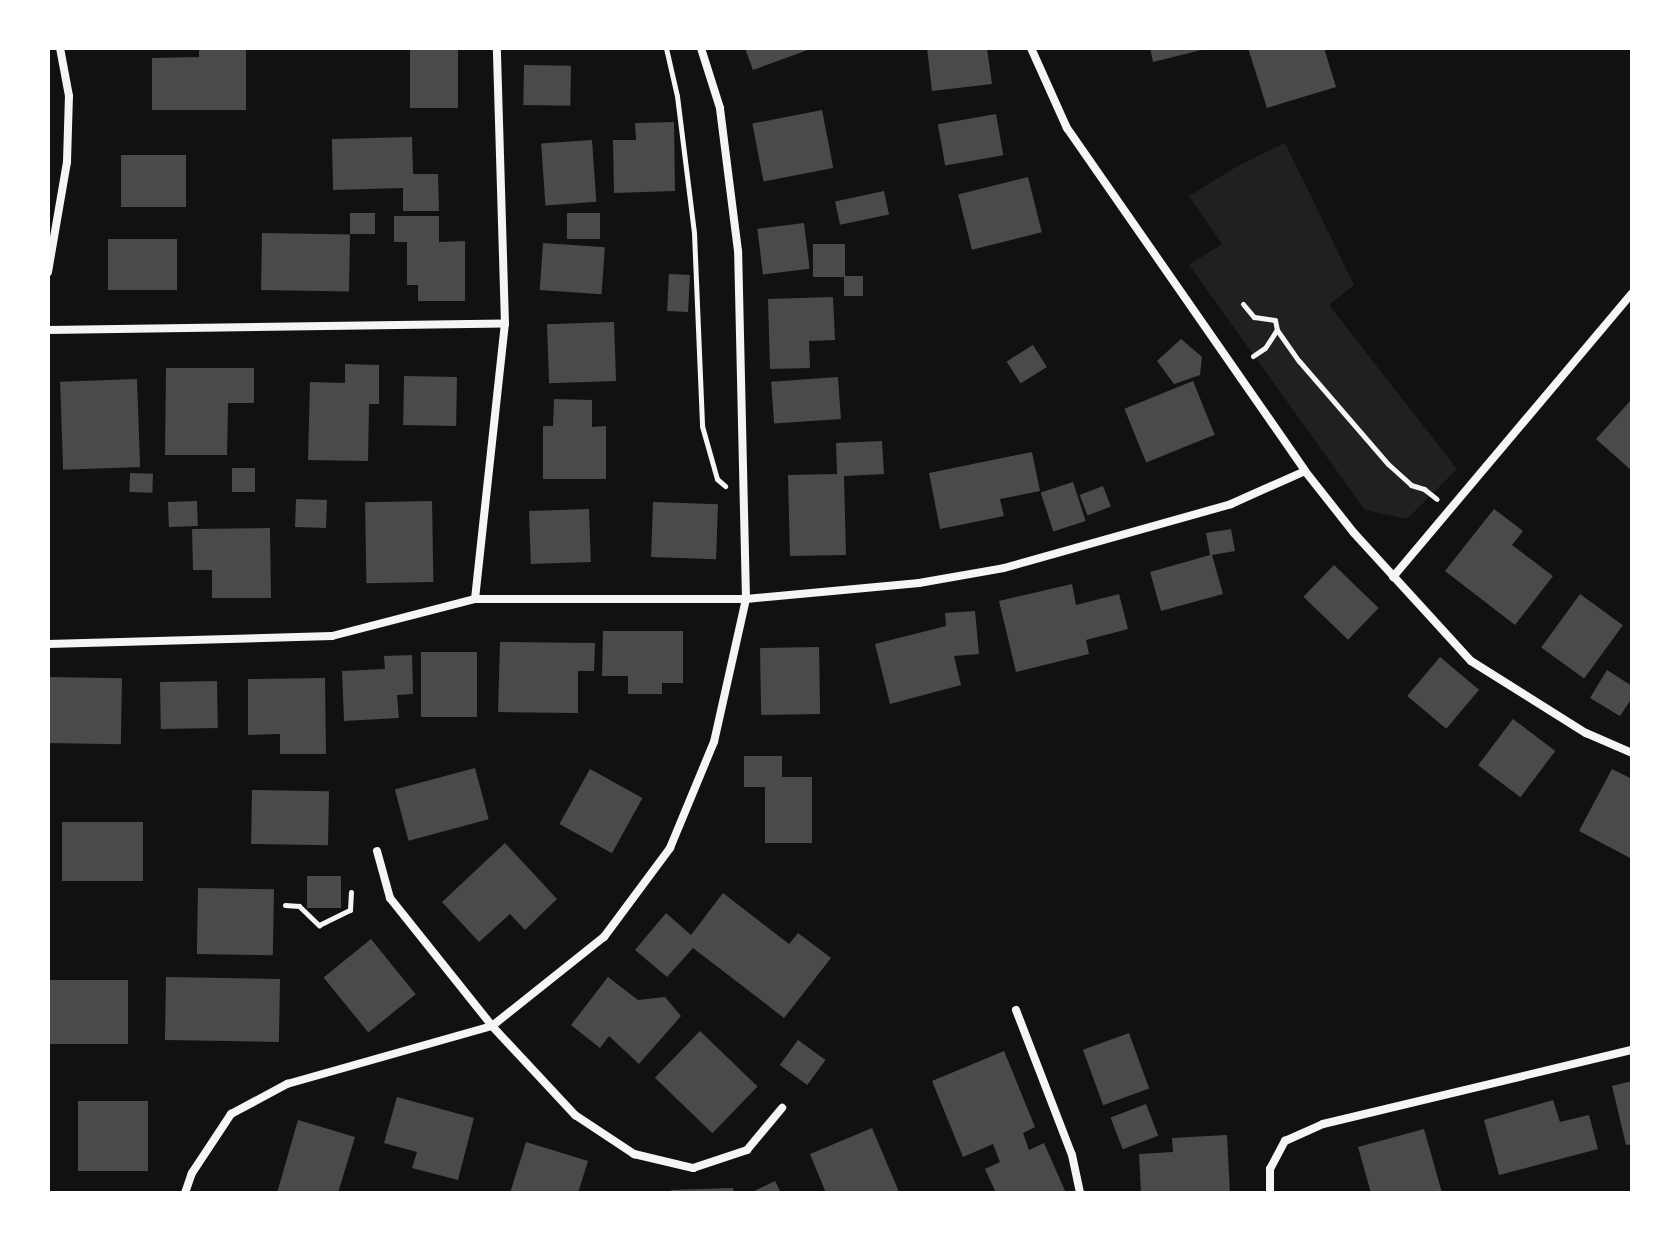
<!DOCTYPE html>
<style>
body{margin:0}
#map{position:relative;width:1680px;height:1241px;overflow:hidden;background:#111;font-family:Mulish,sans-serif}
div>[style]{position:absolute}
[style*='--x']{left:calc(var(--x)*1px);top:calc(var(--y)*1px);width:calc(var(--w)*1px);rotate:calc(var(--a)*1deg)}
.green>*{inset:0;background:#202020}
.building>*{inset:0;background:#4a4a4a;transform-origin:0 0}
.path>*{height:5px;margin:-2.5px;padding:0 2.5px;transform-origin:2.5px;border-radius:2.5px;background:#f5f5f5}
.minor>*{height:8px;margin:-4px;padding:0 4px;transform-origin:4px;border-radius:4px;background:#f5f5f5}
span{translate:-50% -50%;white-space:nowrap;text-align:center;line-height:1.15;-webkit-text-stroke:7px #fff;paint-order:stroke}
.frame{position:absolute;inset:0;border:50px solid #fff;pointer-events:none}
</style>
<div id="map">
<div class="green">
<div style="clip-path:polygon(1285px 143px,1354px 285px,1329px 305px,1457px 469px,1407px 519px,1365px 510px,1189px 265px,1222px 244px,1189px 196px,1238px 166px)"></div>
</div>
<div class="building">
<div style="clip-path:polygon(199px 48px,246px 48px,246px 110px,152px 110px,152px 58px,199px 57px)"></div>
<div style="left:410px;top:48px;width:48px;height:60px"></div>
<div style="clip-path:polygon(745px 48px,813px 48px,753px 70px)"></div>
<div style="clip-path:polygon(927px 48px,987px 48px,992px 84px,932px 91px)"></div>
<div style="clip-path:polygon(1150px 48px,1205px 48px,1205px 49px,1153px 62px)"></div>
<div style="clip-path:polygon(1248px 48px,1324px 48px,1336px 87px,1267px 108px)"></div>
<div style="left:524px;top:65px;width:47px;height:40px;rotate:1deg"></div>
<div style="left:822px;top:110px;width:59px;height:71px;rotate:79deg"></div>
<div style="left:996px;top:114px;width:42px;height:59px;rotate:80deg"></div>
<div style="clip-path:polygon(674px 122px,675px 191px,614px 193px,613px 140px,636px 140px,635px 123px)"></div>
<div style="clip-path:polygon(412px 137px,413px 174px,438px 174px,439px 211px,403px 211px,403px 188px,333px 190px,332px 139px)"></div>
<div style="left:592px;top:140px;width:62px;height:51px;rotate:86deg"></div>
<div style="left:121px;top:155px;width:65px;height:52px"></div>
<div style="left:1028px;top:177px;width:57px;height:72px;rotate:76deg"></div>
<div style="left:884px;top:191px;width:24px;height:50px;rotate:78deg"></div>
<div style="left:350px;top:213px;width:25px;height:21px"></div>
<div style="left:567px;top:213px;width:33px;height:26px"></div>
<div style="clip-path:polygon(394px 216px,439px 216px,439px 242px,465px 241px,465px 301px,418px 301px,418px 285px,407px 285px,407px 242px,394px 242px)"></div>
<div style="left:804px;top:223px;width:46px;height:47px;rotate:83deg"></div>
<div style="left:262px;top:233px;width:88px;height:57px;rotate:1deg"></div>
<div style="left:108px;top:239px;width:69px;height:51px"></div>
<div style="left:543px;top:243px;width:62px;height:47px;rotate:4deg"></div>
<div style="left:813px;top:244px;width:32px;height:33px"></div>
<div style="left:669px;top:274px;width:21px;height:37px;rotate:3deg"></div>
<div style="left:844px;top:276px;width:19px;height:20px"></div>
<div style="clip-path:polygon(833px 297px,835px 340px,809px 341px,810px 368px,770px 369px,768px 299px)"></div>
<div style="left:614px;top:322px;width:59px;height:67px;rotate:88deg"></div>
<div style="clip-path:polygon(1181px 339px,1202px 357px,1200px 375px,1174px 384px,1157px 361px)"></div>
<div style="left:1033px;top:345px;width:26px;height:31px;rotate:58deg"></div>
<div style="clip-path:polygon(345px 364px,379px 365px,379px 404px,369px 404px,368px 461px,308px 460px,310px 382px,345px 383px)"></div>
<div style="clip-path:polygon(166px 368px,254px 368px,254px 403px,228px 403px,227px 455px,165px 455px)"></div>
<div style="left:404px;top:376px;width:53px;height:49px;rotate:1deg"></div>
<div style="left:838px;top:377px;width:42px;height:67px;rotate:86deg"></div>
<div style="left:137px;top:379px;width:88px;height:77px;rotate:88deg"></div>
<div style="left:1193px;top:381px;width:58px;height:74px;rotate:68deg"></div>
<div style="clip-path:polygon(554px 399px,592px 400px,592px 427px,606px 426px,606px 479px,543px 479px,543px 426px,553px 426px)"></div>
<div style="clip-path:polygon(1632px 399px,1632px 471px,1596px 439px)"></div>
<div style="clip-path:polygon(882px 441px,884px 474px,844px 476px,846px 555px,790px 556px,788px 475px,837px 474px,836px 443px)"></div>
<div style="clip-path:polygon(1032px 452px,1040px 491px,1000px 499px,1004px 516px,940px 529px,929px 473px)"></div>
<div style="left:232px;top:468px;width:23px;height:24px"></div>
<div style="left:130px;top:473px;width:23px;height:19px;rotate:2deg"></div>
<div style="left:1073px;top:482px;width:41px;height:34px;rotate:72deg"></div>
<div style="left:1103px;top:486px;width:22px;height:25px;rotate:69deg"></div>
<div style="left:296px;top:499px;width:31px;height:28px;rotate:2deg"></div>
<div style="left:197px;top:501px;width:25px;height:29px;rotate:88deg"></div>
<div style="left:432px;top:501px;width:81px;height:67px;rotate:89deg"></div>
<div style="left:653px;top:502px;width:65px;height:55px;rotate:2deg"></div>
<div style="left:589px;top:509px;width:53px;height:60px;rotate:88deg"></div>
<div style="clip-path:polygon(1494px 509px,1523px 531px,1512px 545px,1553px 576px,1515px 625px,1445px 571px)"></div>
<div style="clip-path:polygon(270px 528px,271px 598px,212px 598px,212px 570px,193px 570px,192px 529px)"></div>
<div style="clip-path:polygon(1231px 529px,1235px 551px,1212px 555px,1223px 594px,1161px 611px,1150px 572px,1210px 555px,1206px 533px)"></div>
<div style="left:1334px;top:565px;width:62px;height:44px;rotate:44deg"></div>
<div style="clip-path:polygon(1072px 584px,1076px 605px,1119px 594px,1128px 629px,1086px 640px,1089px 654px,1016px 672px,999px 601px)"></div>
<div style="left:1580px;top:594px;width:53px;height:66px;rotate:36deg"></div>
<div style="clip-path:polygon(975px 611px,979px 654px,954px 656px,961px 685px,890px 704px,875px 644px,946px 626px,945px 613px)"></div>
<div style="clip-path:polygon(603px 631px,683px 631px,683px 683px,662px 683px,662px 694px,628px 694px,628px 676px,602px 676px)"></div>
<div style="clip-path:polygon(500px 642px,595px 643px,594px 671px,578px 671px,578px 713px,498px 712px)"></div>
<div style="left:819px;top:647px;width:67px;height:59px;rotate:89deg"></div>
<div style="left:477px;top:652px;width:65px;height:56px;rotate:90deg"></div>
<div style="clip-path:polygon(412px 655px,413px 694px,397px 695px,399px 718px,344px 721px,342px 671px,385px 669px,384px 656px)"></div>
<div style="left:1440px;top:657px;width:51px;height:51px;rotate:40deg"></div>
<div style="clip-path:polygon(1607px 670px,1632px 686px,1632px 698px,1620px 716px,1590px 698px)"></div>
<div style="left:48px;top:677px;width:74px;height:66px;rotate:1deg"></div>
<div style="clip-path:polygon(325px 678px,326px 754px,280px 754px,280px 734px,248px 735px,248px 679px)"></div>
<div style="left:217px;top:681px;width:47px;height:57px;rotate:89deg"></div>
<div style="left:1513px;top:719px;width:53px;height:58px;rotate:37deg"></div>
<div style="clip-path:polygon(744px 756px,782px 756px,782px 777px,812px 777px,812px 843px,765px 843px,765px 787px,744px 787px)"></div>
<div style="left:475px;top:768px;width:53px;height:83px;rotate:75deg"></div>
<div style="left:590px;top:769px;width:60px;height:63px;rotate:29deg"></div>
<div style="clip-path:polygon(1612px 769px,1632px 779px,1632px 859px,1579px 831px)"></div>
<div style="left:252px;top:790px;width:77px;height:54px;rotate:1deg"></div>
<div style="left:62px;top:822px;width:81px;height:59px"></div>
<div style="clip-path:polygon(505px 843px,557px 899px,525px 930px,510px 914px,479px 942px,442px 902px)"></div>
<div style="left:307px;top:876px;width:34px;height:32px"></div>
<div style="left:198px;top:888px;width:76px;height:66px;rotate:1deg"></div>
<div style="clip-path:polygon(723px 893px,789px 944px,798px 933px,831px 958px,784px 1018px,693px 948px,667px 977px,635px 950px,666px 913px,691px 935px)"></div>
<div style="left:371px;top:939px;width:71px;height:61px;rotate:51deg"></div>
<div style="left:166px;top:977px;width:114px;height:63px;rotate:1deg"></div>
<div style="clip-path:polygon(608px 977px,638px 1000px,665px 997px,681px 1016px,639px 1064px,609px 1036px,600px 1048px,571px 1025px)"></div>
<div style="left:128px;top:980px;width:64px;height:80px;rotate:90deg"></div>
<div style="left:700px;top:1031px;width:80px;height:65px;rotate:44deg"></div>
<div style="left:1129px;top:1033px;width:59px;height:49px;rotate:70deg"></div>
<div style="left:798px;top:1040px;width:34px;height:31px;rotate:36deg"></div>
<div style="clip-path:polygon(1004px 1051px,1035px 1127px,1023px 1133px,1029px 1150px,1044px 1143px,1066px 1193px,996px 1193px,985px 1169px,1000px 1162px,993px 1144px,963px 1157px,932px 1081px)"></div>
<div style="clip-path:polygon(1632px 1081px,1632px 1144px,1626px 1145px,1612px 1086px)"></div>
<div style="clip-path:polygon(397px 1097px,474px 1118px,458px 1180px,412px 1168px,417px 1152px,384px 1143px)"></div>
<div style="clip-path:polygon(1553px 1100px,1560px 1122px,1589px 1115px,1598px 1149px,1499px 1175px,1484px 1120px)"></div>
<div style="left:78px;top:1101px;width:70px;height:70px"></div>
<div style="left:1146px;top:1104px;width:34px;height:38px;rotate:69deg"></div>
<div style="clip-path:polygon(298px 1120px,355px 1137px,338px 1193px,277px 1193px)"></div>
<div style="clip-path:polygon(872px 1128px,899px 1192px,826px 1193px,810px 1154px)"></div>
<div style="clip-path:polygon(1424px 1129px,1442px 1193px,1371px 1193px,1358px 1147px)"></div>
<div style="clip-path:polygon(1227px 1135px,1230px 1193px,1141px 1193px,1139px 1154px,1173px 1152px,1172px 1138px)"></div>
<div style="clip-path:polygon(526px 1142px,588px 1161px,578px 1193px,510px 1193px)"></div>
<div style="clip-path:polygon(775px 1181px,781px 1193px,750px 1193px)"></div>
<div style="clip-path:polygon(733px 1188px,734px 1193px,671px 1193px,671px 1190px)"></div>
</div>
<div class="path">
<div style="--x:666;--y:48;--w:49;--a:77.1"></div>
<div style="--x:677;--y:96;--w:138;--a:82.9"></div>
<div style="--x:694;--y:233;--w:193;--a:87.6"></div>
<div style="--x:702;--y:426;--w:55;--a:74.2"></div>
<div style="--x:717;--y:479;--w:11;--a:41"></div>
<div style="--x:1243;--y:304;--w:17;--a:50"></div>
<div style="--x:1254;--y:317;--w:21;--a:8"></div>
<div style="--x:1275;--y:320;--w:10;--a:79"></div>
<div style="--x:1277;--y:330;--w:38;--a:55"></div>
<div style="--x:1299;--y:361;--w:136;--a:49.2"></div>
<div style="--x:1388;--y:464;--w:31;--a:42"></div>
<div style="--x:1411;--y:485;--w:14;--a:17"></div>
<div style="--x:1424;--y:489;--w:16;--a:38"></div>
<div style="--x:1253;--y:356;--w:14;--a:-34"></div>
<div style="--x:1265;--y:348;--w:20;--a:-57"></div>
<div style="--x:285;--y:905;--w:14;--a:4"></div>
<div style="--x:299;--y:906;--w:28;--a:44"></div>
<div style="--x:319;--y:925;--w:34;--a:-26"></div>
<div style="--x:350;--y:910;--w:18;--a:-87"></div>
</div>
<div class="minor">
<div style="--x:1031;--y:48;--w:88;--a:65.8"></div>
<div style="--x:1067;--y:128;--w:417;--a:55.2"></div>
<div style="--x:1305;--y:471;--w:79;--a:51.7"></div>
<div style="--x:1354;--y:533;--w:173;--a:47.6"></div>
<div style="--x:1471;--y:661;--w:136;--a:32.1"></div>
<div style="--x:1586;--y:733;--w:50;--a:23.5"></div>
<div style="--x:48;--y:272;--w:112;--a:-80.2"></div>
<div style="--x:67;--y:162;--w:66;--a:-88.3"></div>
<div style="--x:69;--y:96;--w:49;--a:-100.6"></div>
<div style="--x:48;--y:330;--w:457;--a:-0.8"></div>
<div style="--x:1393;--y:577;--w:371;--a:-49.9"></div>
<div style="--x:475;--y:599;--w:277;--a:-83.8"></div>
<div style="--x:505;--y:324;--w:276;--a:-91.7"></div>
<div style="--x:48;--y:644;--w:284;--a:-1.6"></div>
<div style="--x:332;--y:636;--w:148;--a:-14.5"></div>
<div style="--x:475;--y:599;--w:271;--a:0"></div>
<div style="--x:746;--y:599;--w:174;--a:-5.3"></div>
<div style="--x:919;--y:583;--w:86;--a:-10"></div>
<div style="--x:1004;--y:568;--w:236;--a:-15.7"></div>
<div style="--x:1231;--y:504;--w:81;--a:-24"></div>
<div style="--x:377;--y:851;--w:49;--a:74.5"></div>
<div style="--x:390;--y:898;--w:164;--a:51.4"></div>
<div style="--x:492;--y:1026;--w:122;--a:47"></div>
<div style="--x:575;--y:1115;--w:71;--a:33.5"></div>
<div style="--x:634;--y:1154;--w:61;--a:13.3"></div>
<div style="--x:693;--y:1168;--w:57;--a:-18.4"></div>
<div style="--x:747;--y:1150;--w:55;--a:-50.2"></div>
<div style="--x:1016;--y:1010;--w:155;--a:68.9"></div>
<div style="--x:1072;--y:1155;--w:39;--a:78"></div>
<div style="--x:185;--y:1193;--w:21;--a:-71"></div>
<div style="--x:192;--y:1173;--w:71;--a:-56.5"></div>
<div style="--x:231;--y:1114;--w:64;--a:-28.2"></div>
<div style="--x:287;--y:1084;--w:213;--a:-15.8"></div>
<div style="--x:492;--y:1026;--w:143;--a:-38.5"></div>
<div style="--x:604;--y:937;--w:111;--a:-53.4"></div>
<div style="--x:670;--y:848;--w:115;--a:-67.5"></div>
<div style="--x:714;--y:742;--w:147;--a:-77.4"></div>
<div style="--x:746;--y:599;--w:348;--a:-91.3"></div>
<div style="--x:738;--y:251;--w:144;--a:-97.2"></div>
<div style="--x:720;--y:108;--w:63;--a:-107.6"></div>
<div style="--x:1270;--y:1193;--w:24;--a:-90"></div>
<div style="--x:1270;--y:1169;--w:32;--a:-62"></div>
<div style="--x:1285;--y:1141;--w:42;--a:-24.1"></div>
<div style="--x:1323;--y:1124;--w:318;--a:-13.5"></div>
</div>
<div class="frame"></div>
</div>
